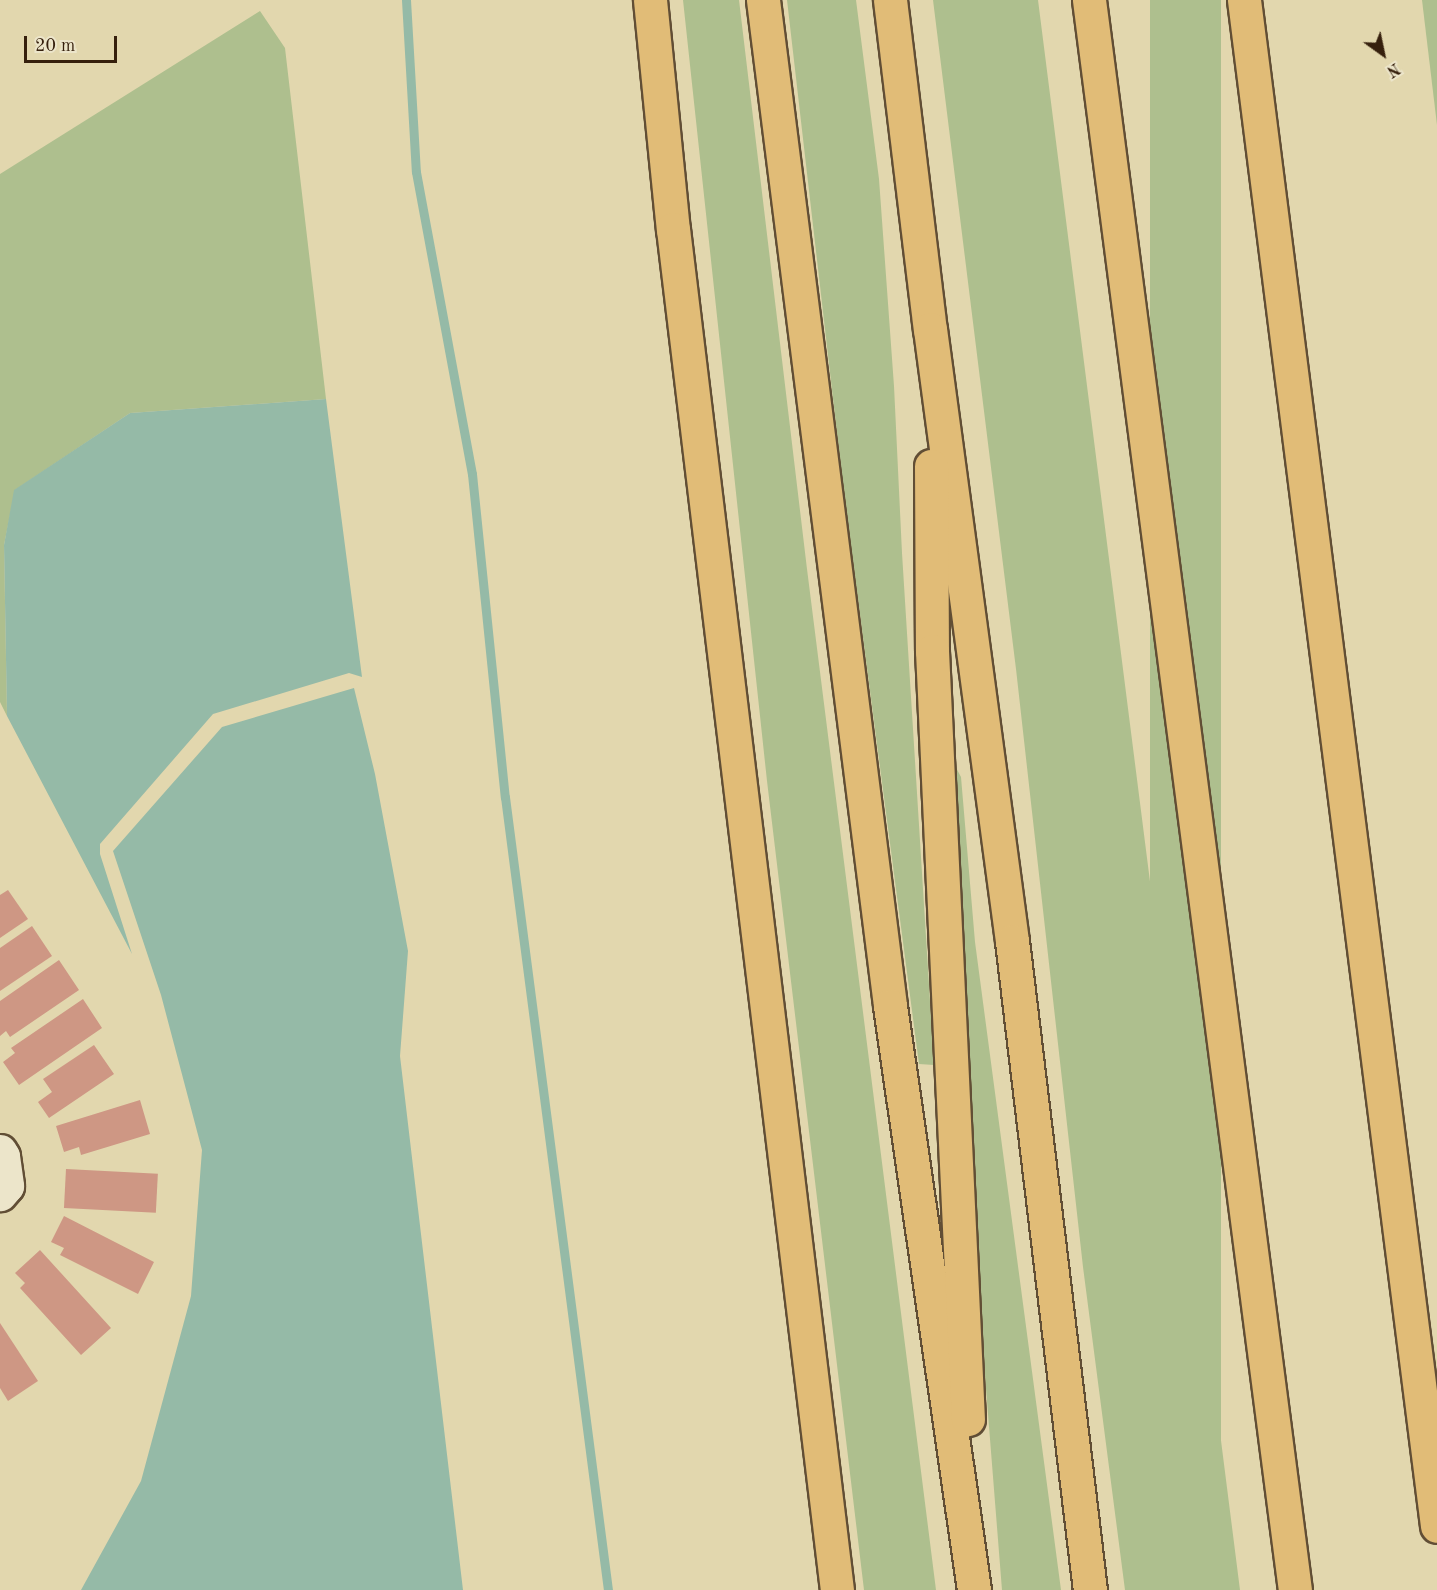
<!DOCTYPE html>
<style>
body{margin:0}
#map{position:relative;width:1437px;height:1590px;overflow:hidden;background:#e2d7ae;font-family:"Old Standard TT",serif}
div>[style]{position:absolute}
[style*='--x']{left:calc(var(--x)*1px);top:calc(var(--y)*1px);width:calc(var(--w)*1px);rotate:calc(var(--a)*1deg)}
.green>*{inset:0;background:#aebf8e;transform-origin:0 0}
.water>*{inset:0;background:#95baa7}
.stream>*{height:9px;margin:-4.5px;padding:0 4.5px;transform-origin:4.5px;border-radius:4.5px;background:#95baa7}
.building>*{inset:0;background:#ce9784;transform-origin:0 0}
.roads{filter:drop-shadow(2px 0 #614e35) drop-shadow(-2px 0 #614e35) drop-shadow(0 2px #614e35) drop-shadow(0 -2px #614e35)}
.minor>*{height:33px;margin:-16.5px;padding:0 16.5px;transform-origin:16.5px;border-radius:16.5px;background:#ece5ca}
.motorway>*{height:33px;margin:-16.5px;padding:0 16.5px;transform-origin:16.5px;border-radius:16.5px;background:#e1bc77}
span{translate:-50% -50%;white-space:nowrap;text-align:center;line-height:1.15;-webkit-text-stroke:4.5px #ece5ca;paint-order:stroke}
.north{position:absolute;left:1353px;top:24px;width:60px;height:60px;-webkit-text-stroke:4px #ece5ca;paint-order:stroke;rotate:147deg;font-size:16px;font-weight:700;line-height:24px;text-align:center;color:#36200d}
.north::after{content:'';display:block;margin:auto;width:21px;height:27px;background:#36200d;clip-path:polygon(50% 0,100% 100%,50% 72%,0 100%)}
.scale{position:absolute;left:24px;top:36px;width:93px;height:27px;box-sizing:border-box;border:3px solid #36200d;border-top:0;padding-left:8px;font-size:18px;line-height:21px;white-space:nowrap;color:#36200d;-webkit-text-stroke:4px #ece5ca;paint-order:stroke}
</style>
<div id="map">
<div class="green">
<div style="clip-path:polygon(683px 0,739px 0,807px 569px,936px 1590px,864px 1590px,767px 781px)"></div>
<div style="clip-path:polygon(787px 0,856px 0,879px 179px,894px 386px,902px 553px,934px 1065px,919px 1064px,843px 485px)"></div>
<div style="clip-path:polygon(933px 0,1038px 0,1240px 1590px,1125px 1590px,1083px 1267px,1016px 669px)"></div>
<div style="left:1150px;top:0;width:71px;height:1603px"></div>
<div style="clip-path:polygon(1422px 0,1437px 0,1437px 125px)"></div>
<div style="clip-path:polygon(260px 11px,285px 48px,326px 399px,130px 413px,15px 490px,4px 545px,7px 716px,0 702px,0 174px)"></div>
<div style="clip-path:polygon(954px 764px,961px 777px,975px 942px,1061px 1590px,1002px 1590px,978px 1288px,947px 773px)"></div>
</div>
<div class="water">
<div style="clip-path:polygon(326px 399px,362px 677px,349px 673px,213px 714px,100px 844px,100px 854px,132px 954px,7px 716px,4px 545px,14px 490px,130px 413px)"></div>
<div style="clip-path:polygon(354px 688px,375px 774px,408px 951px,400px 1056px,463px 1590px,81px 1590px,141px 1481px,191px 1296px,202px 1150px,161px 995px,113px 851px,222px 727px)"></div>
</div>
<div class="stream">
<div style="--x:406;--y:0;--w:172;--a:86.7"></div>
<div style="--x:416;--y:172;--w:307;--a:79.5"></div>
<div style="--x:472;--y:474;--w:325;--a:84.2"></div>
<div style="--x:505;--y:797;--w:800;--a:82.6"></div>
</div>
<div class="building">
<div style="clip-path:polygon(8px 890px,28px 919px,0 938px,0 895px)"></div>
<div style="clip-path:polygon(32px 926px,52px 956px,0 991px,0 948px)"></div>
<div style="clip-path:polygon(59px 960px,79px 990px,10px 1037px,6px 1031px,0 1036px,0 1001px)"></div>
<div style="clip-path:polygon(83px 999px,102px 1028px,19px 1085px,3px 1062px,15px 1053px,11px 1048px)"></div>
<div style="clip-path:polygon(94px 1045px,114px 1074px,49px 1118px,38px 1102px,52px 1092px,43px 1079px)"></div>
<div style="clip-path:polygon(140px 1100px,150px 1134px,81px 1155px,79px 1147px,64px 1152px,56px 1126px)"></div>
<div style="left:66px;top:1169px;width:92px;height:39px;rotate:3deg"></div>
<div style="clip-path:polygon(64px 1216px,154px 1262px,138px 1294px,60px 1255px,64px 1248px,51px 1242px)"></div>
<div style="clip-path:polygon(40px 1250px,111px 1328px,81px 1355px,20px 1288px,25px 1283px,15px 1273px)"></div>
<div style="clip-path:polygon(0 1323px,38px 1381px,8px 1401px,0 1388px)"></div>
</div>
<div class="roads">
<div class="minor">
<div style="--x:0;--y:1151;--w:6;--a:59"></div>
<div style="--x:3;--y:1156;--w:30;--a:82"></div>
<div style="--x:7;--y:1186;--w:11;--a:131"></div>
</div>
<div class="motorway">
<div style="--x:650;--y:0;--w:230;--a:84.3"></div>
<div style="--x:673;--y:229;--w:1371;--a:83.13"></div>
<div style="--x:763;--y:0;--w:1014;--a:82.8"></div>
<div style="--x:890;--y:1006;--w:590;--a:81.81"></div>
<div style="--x:890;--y:0;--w:331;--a:83.1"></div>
<div style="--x:930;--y:329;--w:617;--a:82.37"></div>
<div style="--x:1012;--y:941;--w:654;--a:83.15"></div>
<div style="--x:1089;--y:0;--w:1603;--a:82.62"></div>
<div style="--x:1244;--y:0;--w:1538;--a:82.79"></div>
<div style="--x:931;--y:466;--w:185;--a:89.7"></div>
<div style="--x:932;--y:651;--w:769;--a:87.32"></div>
</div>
</div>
<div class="north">N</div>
<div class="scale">20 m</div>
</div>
